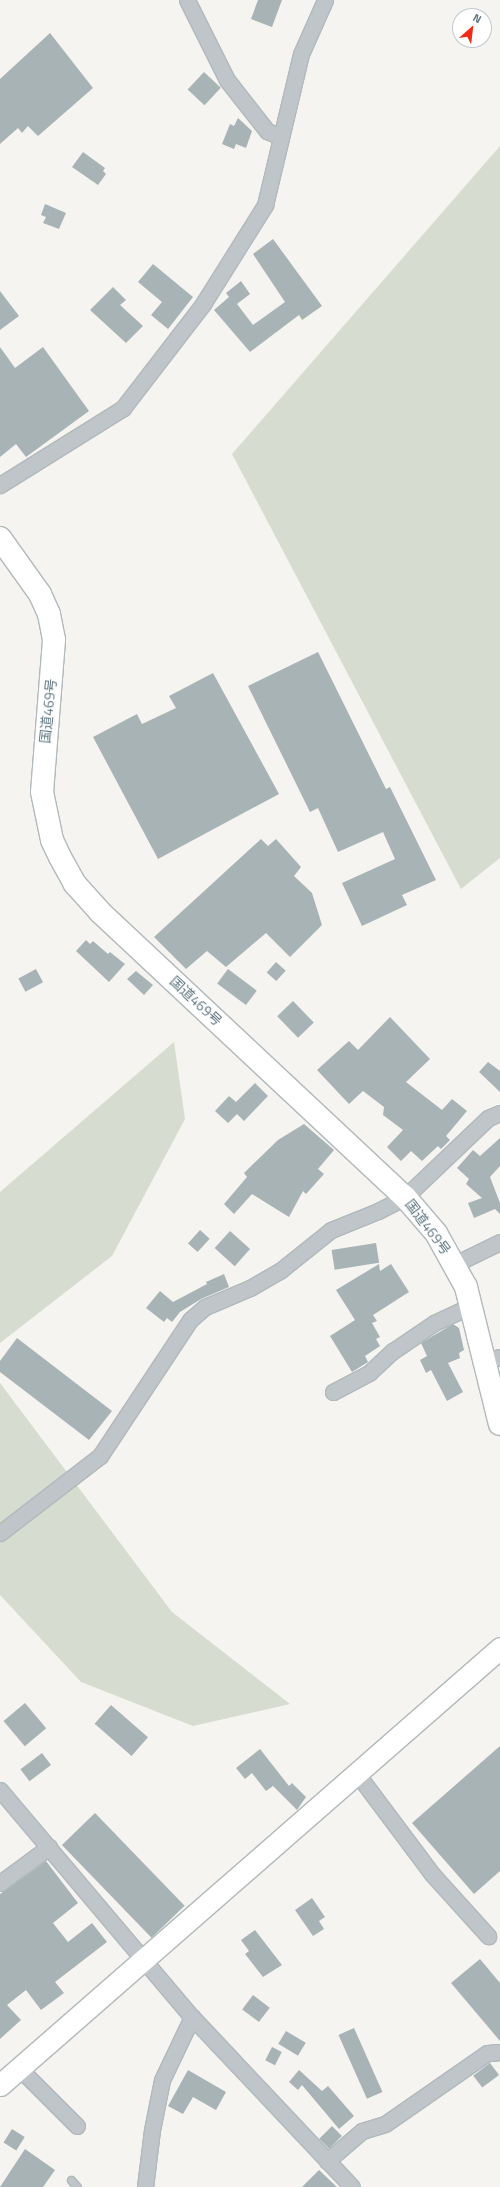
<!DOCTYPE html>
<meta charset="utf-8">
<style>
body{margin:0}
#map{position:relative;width:500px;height:2187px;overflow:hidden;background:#f5f4f0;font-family:"Titillium Web","Noto Sans JP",sans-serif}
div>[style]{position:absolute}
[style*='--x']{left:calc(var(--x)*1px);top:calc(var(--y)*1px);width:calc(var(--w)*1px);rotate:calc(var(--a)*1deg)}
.green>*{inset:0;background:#d7dcd1}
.building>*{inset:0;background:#a8b3b6;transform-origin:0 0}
.roads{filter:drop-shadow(1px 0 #b1b9bc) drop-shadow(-1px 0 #b1b9bc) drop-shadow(0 1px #b1b9bc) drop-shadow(0 -1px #b1b9bc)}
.lane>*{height:7px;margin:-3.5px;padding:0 3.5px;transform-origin:3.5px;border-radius:3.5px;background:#bfc5c8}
.street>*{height:15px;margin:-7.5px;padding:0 7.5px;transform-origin:7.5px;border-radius:7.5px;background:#bfc5c8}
.secondary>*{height:21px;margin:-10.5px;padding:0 10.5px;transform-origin:10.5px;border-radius:10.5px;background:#fff}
.highway>*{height:22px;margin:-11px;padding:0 11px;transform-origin:11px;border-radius:11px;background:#fff}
span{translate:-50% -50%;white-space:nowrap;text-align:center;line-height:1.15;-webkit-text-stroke:4px #fff;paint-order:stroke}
.street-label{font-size:14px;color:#617984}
.north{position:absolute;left:452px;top:8px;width:40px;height:40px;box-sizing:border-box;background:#fff;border:1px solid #c0c9ce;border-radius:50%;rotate:28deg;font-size:11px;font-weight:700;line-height:16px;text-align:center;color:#617984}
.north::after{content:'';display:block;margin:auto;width:14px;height:18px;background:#ef2c16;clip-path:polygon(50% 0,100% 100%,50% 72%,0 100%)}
</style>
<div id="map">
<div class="green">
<div style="clip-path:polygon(500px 146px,500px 858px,461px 889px,232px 454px)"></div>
<div style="clip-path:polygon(174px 1042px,185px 1119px,112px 1256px,0 1343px,0 1192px)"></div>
<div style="clip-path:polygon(0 1383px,172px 1612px,290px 1704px,193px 1726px,81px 1682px,0 1595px)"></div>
</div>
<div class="building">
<div style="clip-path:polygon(258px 0,282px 0,272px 27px,251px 19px)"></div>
<div style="clip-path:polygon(50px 33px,93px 88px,38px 136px,28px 126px,22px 133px,18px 128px,0 144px,0 79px)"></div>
<div style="left:204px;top:72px;width:23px;height:24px;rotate:43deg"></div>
<div style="clip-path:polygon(238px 118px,252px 131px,246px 148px,236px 144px,234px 149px,222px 144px,230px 124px,234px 126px)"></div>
<div style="clip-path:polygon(83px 152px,105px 168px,103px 171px,106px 174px,98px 185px,72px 167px)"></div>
<div style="clip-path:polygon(45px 204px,66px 213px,59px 229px,43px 223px,46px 217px,41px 215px)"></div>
<div style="clip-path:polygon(273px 239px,322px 306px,302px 320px,299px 315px,250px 352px,214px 310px,229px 297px,226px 293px,241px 281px,250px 294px,237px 304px,253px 325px,285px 302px,253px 254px)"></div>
<div style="clip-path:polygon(153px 264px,193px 297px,168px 329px,151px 315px,162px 302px,138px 282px)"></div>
<div style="clip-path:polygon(113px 287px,126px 300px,120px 305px,143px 326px,126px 343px,90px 310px)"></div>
<div style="clip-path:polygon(0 291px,19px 316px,0 330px)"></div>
<div style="clip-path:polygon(0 347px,15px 368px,43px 347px,89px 411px,26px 457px,16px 444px,0 457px)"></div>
<div style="clip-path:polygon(318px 652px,386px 789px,390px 787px,436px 880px,402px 895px,407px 905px,362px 926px,342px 883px,395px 859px,383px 832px,338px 852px,318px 808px,310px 812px,248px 686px)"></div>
<div style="clip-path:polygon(213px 673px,279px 794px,158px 859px,93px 737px,137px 714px,142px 724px,176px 708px,169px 696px)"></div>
<div style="clip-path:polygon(261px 839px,268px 846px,276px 839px,301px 867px,294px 876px,312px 893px,322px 925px,290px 957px,266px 933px,226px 967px,207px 951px,186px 969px,154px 937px)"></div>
<div style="clip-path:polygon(86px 940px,90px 944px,93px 941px,108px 954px,110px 952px,125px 964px,109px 982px,76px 951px)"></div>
<div style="left:276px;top:962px;width:13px;height:14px;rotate:42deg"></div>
<div style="left:36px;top:969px;width:15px;height:20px;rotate:62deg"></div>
<div style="left:228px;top:969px;width:36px;height:18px;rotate:37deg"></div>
<div style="clip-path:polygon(136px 971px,153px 985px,144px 995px,127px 979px)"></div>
<div style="left:293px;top:1001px;width:30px;height:22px;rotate:46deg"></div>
<div style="clip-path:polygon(390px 1017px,430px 1059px,406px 1082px,442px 1110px,452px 1099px,467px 1111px,446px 1136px,450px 1140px,441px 1149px,438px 1146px,422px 1161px,411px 1151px,401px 1161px,387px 1147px,403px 1130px,383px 1115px,384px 1107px,363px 1091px,349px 1104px,317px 1070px,349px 1041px,358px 1050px)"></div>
<div style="clip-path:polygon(488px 1062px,500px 1071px,500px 1092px,479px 1072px)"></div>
<div style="clip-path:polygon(255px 1083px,268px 1096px,244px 1121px,237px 1114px,228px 1123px,215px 1111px,229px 1096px,236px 1102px)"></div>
<div style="clip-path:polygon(304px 1124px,334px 1150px,318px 1169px,324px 1174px,306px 1194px,303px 1191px,289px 1217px,252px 1194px,234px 1214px,224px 1204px,247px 1177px,244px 1173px,278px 1140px)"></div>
<div style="clip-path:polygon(500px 1138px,500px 1166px,490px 1177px,500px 1203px,500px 1214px,495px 1209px,474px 1218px,468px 1203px,482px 1198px,466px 1184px,469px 1179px,457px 1168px,473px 1150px,480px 1156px)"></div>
<div style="left:200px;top:1230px;width:13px;height:18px;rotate:42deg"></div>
<div style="left:230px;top:1231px;width:27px;height:23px;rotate:42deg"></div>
<div style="left:376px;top:1243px;width:20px;height:45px;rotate:81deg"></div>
<div style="clip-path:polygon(379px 1264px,380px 1271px,391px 1264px,409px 1292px,373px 1315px,377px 1321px,372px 1323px,380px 1337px,376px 1339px,380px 1346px,365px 1356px,368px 1362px,352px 1372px,330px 1336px,355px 1320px,336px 1290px)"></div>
<div style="clip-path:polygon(224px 1274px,229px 1287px,201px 1299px,180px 1312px,172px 1322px,167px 1318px,164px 1322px,146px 1308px,160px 1291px,173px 1302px,207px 1284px,206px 1282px)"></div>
<div style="clip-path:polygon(453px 1324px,459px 1328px,464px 1350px,459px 1353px,460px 1358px,448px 1363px,463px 1392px,447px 1401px,431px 1370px,426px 1373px,420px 1360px,427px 1356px,421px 1343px)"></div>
<div style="clip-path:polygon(17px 1338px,112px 1411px,89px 1440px,0 1372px,0 1361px)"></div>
<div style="left:25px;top:1703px;width:33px;height:28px;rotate:50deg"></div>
<div style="left:111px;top:1705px;width:49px;height:25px;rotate:41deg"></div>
<div style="clip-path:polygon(500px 1746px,500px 1871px,474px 1894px,412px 1823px)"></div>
<div style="clip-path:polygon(260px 1749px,289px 1786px,292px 1783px,306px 1797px,297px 1810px,273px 1786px,266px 1791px,252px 1773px,245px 1779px,236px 1768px)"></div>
<div style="left:42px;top:1753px;width:15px;height:27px;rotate:53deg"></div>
<div style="left:95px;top:1813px;width:129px;height:46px;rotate:46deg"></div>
<div style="clip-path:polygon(46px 1861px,78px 1903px,53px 1923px,68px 1942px,92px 1923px,107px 1942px,55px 1982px,64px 1993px,41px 2010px,26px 1990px,7px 2005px,21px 2020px,0 2039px,0 1894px)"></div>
<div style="clip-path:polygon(312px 1898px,325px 1917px,319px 1921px,324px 1929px,313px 1936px,295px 1910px)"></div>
<div style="clip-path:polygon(255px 1930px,282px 1965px,263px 1977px,245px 1954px,249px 1951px,241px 1940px)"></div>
<div style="clip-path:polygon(480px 1959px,500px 1983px,500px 2041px,451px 1983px)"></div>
<div style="left:253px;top:1995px;width:21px;height:18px;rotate:37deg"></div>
<div style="left:354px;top:2028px;width:70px;height:17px;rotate:66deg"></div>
<div style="left:286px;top:2031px;width:23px;height:15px;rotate:31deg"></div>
<div style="left:272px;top:2047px;width:11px;height:15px;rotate:27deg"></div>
<div style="left:490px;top:2063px;width:15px;height:21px;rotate:53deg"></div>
<div style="clip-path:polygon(188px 2070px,226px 2092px,216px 2110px,193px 2097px,183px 2114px,168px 2106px)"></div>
<div style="clip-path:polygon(299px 2070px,322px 2091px,328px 2086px,354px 2116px,339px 2129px,302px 2085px,298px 2090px,289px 2082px)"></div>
<div style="left:332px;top:2126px;width:14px;height:18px;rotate:45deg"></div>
<div style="left:12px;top:2129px;width:15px;height:16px;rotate:32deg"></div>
<div style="clip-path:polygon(25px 2149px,55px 2170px,43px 2187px,0 2187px)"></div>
<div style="clip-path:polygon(319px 2170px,337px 2187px,302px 2187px)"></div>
</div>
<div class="roads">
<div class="lane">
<div style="--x:71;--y:2180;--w:9;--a:49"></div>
</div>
<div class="street">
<div style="--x:187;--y:0;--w:89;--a:63.4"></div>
<div style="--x:227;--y:80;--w:65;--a:51.9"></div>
<div style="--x:267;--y:131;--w:15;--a:23"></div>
<div style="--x:0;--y:485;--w:145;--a:-32"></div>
<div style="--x:123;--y:408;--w:131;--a:-52.4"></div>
<div style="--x:203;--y:304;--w:117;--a:-57.9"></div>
<div style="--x:265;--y:205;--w:155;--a:-76.6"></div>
<div style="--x:301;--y:54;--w:59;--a:-66"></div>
<div style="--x:455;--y:1264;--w:50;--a:-26.1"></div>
<div style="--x:484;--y:1361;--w:16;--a:-14"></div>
<div style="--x:333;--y:1392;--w:41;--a:-27.8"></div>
<div style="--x:369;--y:1373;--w:33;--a:-43"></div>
<div style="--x:393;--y:1351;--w:50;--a:-34.3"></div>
<div style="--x:434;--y:1323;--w:40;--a:-25"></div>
<div style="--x:0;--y:1533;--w:126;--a:-37.6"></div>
<div style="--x:100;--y:1456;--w:163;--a:-56.5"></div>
<div style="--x:190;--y:1320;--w:20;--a:-41"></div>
<div style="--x:205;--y:1307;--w:49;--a:-22.9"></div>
<div style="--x:250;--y:1288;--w:36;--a:-30"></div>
<div style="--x:281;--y:1270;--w:64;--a:-38.7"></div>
<div style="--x:331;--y:1230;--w:51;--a:-22"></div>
<div style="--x:378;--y:1211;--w:30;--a:-27"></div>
<div style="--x:405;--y:1197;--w:115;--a:-43.6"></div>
<div style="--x:488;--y:1118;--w:13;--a:-23"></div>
<div style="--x:358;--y:1775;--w:124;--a:53.2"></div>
<div style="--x:432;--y:1874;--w:84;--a:47.9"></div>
<div style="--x:0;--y:1790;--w:297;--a:49.8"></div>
<div style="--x:192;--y:2017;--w:233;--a:46.7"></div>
<div style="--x:0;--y:1883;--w:61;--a:-36.3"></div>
<div style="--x:19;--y:2068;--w:82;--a:45"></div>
<div style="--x:327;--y:2161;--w:46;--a:-40.6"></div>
<div style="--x:362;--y:2131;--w:24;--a:-17"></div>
<div style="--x:385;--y:2124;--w:124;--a:-34.8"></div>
<div style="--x:487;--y:2053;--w:13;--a:-4"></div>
<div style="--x:145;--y:2187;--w:57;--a:-83"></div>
<div style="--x:152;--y:2130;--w:51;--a:-78.7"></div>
<div style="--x:162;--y:2080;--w:70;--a:-64.5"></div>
</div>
<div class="secondary">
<div style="--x:0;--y:2085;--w:664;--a:-41.15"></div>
</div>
<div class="highway">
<div style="--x:0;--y:538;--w:69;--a:54.5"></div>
<div style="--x:40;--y:594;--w:22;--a:66"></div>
<div style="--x:49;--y:614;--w:26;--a:79"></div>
<div style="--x:54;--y:640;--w:152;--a:94.5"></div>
<div style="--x:42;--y:792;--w:49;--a:78.2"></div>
<div style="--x:52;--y:840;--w:19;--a:65"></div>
<div style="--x:60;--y:857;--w:31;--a:61"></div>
<div style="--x:75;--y:884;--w:38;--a:48"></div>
<div style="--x:100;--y:912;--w:417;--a:43.1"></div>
<div style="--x:405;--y:1197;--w:48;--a:49.3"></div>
<div style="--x:436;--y:1233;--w:62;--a:60.9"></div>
<div style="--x:466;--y:1287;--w:141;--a:76.1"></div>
</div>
</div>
<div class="street-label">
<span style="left:48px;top:711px;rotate:-84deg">国道469号</span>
<span style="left:196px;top:1001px;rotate:43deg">国道469号</span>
<span style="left:428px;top:1227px;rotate:53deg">国道469号</span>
</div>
<div class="north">N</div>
</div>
